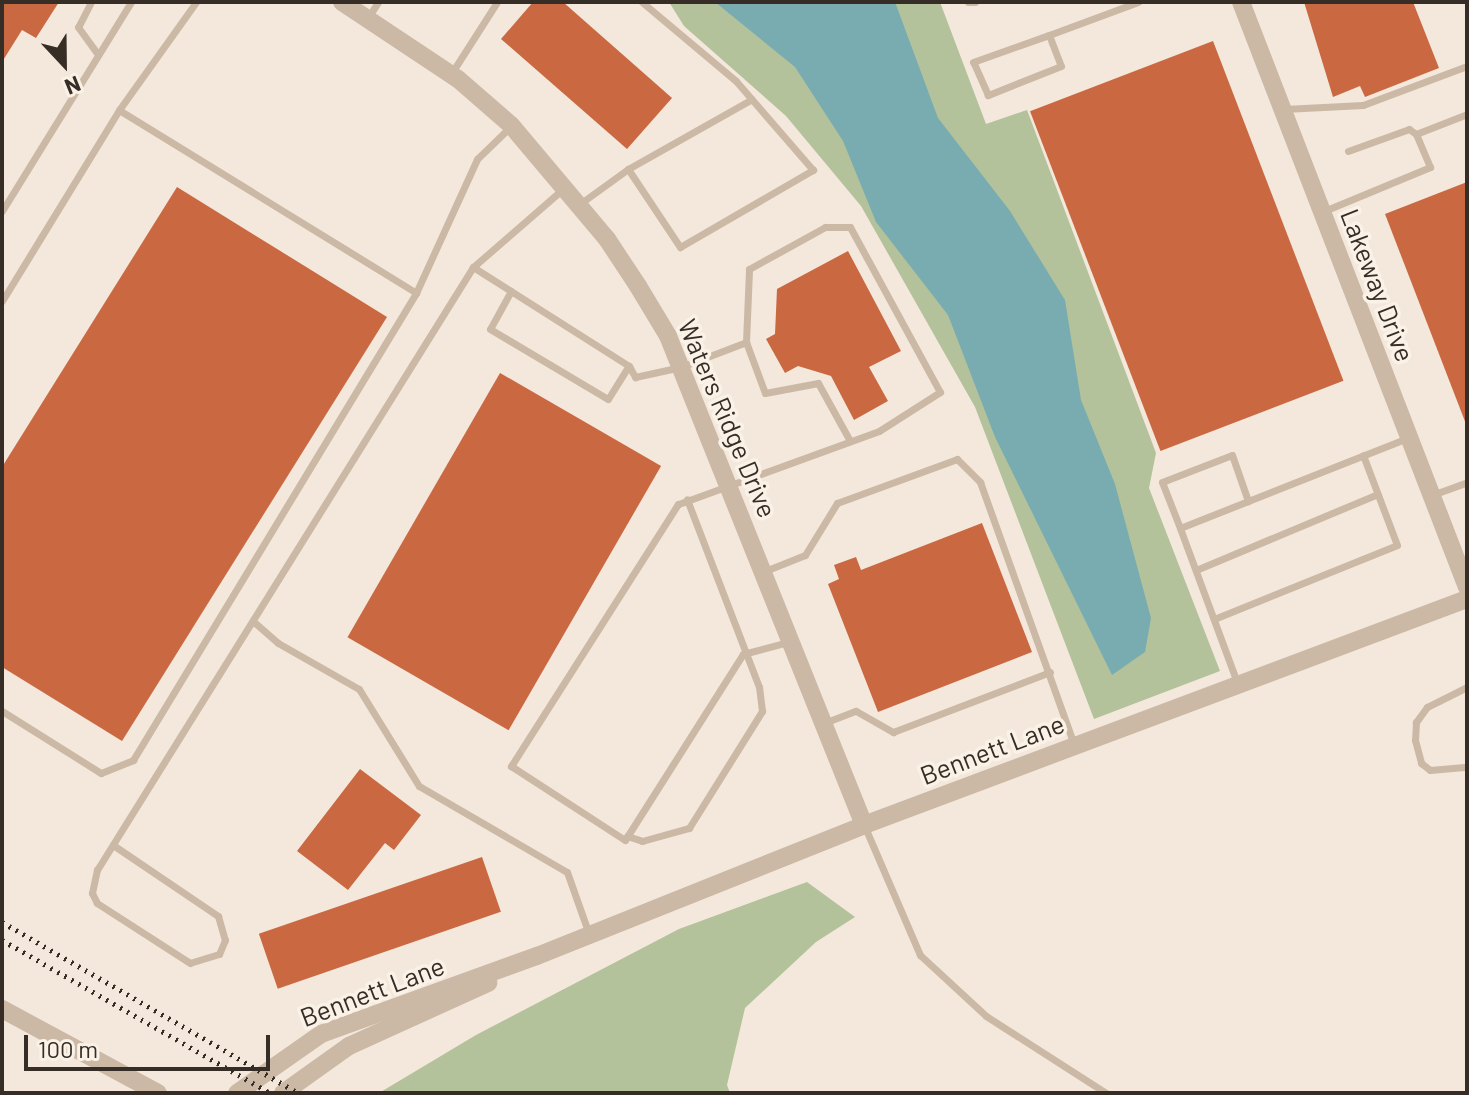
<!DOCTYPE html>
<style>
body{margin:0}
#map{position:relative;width:1469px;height:1095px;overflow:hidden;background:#f3e8db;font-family:Barlow,sans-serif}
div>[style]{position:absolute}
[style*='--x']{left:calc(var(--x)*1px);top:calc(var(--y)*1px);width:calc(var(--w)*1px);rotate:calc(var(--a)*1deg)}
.green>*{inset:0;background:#b3c29a}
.water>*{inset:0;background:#79acb1}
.building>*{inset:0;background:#ca6841;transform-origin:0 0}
.service>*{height:7px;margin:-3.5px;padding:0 3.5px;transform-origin:3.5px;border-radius:3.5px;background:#cbb9a6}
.tertiary>*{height:18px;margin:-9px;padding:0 9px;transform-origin:9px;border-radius:9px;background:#cbb9a6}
.rail>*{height:5px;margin-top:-2.5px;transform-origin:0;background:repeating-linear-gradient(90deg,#372d27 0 2px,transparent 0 8px)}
span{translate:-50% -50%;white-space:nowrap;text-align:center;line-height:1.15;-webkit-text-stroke:7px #faf2e7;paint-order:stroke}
.street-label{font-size:26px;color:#372d27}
.frame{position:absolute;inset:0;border:4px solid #372d27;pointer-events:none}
.north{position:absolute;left:24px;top:24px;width:80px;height:80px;-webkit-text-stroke:6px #faf2e7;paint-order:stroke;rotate:158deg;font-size:22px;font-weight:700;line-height:32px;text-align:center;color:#372d27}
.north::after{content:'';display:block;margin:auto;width:28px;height:36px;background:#372d27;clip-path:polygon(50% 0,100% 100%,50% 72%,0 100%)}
.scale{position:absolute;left:24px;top:1035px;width:246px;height:36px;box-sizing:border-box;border:4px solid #372d27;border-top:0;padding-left:10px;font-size:24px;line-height:28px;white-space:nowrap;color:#372d27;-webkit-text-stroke:6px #faf2e7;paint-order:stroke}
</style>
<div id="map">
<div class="green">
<div style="clip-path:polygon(669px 2px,940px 2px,986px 124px,1027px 110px,1156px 453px,1149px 488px,1220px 671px,1094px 719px,975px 407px,861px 206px,786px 116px,684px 26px)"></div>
<div style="clip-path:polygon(807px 882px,855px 917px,816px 942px,745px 1008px,727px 1085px,730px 1093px,379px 1093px,476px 1035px,679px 929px)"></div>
</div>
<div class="water">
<div style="clip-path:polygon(715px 2px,895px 2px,938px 118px,1010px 211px,1065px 300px,1081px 400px,1115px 484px,1151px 618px,1145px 652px,1112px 675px,995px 437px,948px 315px,876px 222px,843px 141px,795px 67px)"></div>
</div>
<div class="building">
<div style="clip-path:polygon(2px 2px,59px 2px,36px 38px,22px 30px,2px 62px)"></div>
<div style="clip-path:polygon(533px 2px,563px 2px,672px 98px,627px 149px,501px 39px)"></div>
<div style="clip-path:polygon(1304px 2px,1413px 2px,1439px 68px,1365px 97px,1360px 86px,1333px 97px)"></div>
<div style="left:1213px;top:41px;width:364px;height:196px;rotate:69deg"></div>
<div style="clip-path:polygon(1467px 182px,1467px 423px,1466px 424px,1385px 214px)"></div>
<div style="clip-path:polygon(177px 187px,387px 317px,122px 741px,2px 667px,2px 467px)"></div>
<div style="clip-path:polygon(848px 251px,901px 351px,869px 367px,888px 401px,854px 420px,831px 376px,798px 366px,785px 373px,766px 339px,775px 334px,777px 289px)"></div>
<div style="left:500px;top:373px;width:186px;height:305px;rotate:30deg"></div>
<div style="clip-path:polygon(982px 523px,1032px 652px,878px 712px,828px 584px,839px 579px,834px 565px,856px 557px,861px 570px)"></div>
<div style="clip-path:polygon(360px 769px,421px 815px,394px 850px,385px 843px,348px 890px,297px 851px)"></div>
<div style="left:482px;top:857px;width:58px;height:236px;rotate:71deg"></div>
</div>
<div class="service">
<div style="--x:91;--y:2;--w:28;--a:117"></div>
<div style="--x:78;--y:27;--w:32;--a:54"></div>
<div style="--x:968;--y:2;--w:7;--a:0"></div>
<div style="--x:369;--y:16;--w:17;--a:-57"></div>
<div style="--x:1049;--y:35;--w:33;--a:69"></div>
<div style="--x:1061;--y:66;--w:79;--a:158.3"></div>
<div style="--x:988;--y:95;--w:36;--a:-114"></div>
<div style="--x:973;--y:62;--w:81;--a:-19.6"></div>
<div style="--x:1049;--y:35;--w:95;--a:-20.3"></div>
<div style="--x:451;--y:74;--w:85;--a:-57.4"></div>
<div style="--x:1284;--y:109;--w:79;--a:-2.9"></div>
<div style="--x:1363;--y:105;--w:111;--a:-20.6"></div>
<div style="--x:119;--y:110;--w:349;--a:31.6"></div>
<div style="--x:1348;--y:151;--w:65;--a:-19.8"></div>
<div style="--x:1409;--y:129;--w:9;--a:36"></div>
<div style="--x:628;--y:169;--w:142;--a:-29.4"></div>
<div style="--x:564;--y:188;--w:121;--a:139"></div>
<div style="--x:473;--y:267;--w:185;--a:32.4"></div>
<div style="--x:629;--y:366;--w:13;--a:61"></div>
<div style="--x:635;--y:377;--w:47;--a:-12.3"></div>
<div style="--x:681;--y:367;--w:70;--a:-21"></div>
<div style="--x:746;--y:342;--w:73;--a:-87.6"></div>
<div style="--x:749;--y:269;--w:87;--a:-28.9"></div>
<div style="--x:825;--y:227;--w:25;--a:0"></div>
<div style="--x:850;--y:227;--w:188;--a:61.4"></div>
<div style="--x:940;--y:392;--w:72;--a:147.4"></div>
<div style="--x:879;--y:431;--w:214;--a:160"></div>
<div style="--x:678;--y:504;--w:311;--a:122.5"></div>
<div style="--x:511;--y:766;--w:136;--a:33"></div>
<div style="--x:625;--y:840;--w:220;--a:-57.6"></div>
<div style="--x:743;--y:654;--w:47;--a:-14.9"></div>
<div style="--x:581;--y:203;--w:58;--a:-35.9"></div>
<div style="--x:628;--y:169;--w:94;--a:56.3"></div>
<div style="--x:680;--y:247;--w:154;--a:-30.1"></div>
<div style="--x:813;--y:170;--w:118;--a:-130.9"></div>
<div style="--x:736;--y:81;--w:123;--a:-140"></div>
<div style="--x:2;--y:211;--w:246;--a:-58.3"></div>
<div style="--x:1324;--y:211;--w:115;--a:-22.5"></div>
<div style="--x:1430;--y:167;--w:36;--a:-113"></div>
<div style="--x:1416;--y:134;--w:55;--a:-21.4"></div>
<div style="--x:511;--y:291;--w:43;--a:118.9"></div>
<div style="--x:490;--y:329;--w:137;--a:30.7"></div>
<div style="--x:608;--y:399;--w:39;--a:-58"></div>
<div style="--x:2;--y:301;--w:224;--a:-58.5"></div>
<div style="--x:119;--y:110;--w:133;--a:-54.5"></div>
<div style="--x:746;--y:342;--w:54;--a:69.6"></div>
<div style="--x:765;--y:393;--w:54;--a:-10.7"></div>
<div style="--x:818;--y:383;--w:66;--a:61.1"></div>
<div style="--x:1432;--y:495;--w:37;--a:-20"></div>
<div style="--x:1180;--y:528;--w:49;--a:-111.4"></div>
<div style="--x:1162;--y:482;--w:75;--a:-21.1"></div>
<div style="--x:1232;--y:455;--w:49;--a:70.8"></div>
<div style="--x:1196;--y:570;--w:197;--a:-22.7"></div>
<div style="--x:765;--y:571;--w:43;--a:-21.8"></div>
<div style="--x:805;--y:555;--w:61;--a:-58.4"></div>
<div style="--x:837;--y:503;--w:128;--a:-20.1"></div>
<div style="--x:957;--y:459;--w:33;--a:45"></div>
<div style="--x:980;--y:482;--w:278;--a:70.3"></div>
<div style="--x:1214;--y:619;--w:197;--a:-22"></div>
<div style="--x:1397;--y:545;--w:96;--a:-110.7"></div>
<div style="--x:255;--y:623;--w:30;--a:41"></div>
<div style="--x:278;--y:643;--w:93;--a:29.6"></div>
<div style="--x:359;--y:689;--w:114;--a:58.3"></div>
<div style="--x:419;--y:786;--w:171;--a:30.2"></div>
<div style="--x:567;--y:872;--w:66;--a:70.5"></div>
<div style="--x:1238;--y:685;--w:167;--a:-110.3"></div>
<div style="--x:1180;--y:528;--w:244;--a:-21.6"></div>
<div style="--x:1467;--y:687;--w:45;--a:153.4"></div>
<div style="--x:1427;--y:707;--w:19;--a:126"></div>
<div style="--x:1416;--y:722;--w:18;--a:93"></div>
<div style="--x:1415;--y:740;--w:24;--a:75"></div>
<div style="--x:1421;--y:763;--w:11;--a:38"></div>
<div style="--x:1430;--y:770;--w:37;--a:-5"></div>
<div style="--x:2;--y:711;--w:117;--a:32.1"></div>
<div style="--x:101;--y:773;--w:35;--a:-22"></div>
<div style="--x:133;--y:760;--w:546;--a:-58.78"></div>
<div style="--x:416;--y:293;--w:147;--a:-65.5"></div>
<div style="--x:477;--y:159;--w:46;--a:-44.1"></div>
<div style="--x:824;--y:723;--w:34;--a:-21"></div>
<div style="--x:856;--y:711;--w:43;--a:29.6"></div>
<div style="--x:893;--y:732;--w:168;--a:-20.9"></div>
<div style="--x:864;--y:825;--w:142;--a:66.7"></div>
<div style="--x:920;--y:955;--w:90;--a:42.7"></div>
<div style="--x:986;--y:1016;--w:143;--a:32.7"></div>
<div style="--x:627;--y:836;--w:16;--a:18"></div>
<div style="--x:642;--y:841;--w:49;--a:-15.5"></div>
<div style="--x:689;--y:828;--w:138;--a:-58"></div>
<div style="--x:762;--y:711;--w:24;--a:-97"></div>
<div style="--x:759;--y:687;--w:201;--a:-111"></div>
<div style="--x:113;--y:845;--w:127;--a:34.1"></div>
<div style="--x:218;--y:916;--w:25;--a:74"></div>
<div style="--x:225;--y:940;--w:15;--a:113"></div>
<div style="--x:219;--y:954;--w:30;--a:163"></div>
<div style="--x:190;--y:963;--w:111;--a:-147.2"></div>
<div style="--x:97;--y:903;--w:11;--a:-117"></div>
<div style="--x:92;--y:893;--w:24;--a:-78"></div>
<div style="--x:97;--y:870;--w:711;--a:-58.05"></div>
</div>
<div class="tertiary">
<div style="--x:342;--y:2;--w:139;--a:33.6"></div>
<div style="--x:458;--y:79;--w:70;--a:41"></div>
<div style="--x:511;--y:125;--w:149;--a:49.9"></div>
<div style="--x:607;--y:239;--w:56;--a:56.6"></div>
<div style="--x:638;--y:286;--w:58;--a:59"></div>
<div style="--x:668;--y:336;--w:527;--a:68.16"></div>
<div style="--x:1241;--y:2;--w:627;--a:68.88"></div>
<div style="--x:2;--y:1009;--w:177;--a:28.3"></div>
<div style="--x:237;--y:1093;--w:103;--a:-35.1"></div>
<div style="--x:321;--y:1034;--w:230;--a:-19.9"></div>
<div style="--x:537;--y:956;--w:352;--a:-21.8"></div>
<div style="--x:864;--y:825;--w:644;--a:-20.55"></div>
<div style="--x:283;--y:1093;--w:81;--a:-35.5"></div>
<div style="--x:349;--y:1046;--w:153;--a:-24.4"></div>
</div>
<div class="rail">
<div style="--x:2;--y:922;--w:342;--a:30"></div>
<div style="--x:2;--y:940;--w:309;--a:29.7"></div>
</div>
<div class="street-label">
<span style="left:1378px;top:285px;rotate:69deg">Lakeway Drive</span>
<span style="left:728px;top:418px;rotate:67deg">Waters Ridge Drive</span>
<span style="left:992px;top:749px;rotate:-21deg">Bennett Lane</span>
<span style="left:372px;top:991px;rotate:-21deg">Bennett Lane</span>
</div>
<div class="frame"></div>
<div class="north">N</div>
<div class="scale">100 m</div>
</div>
